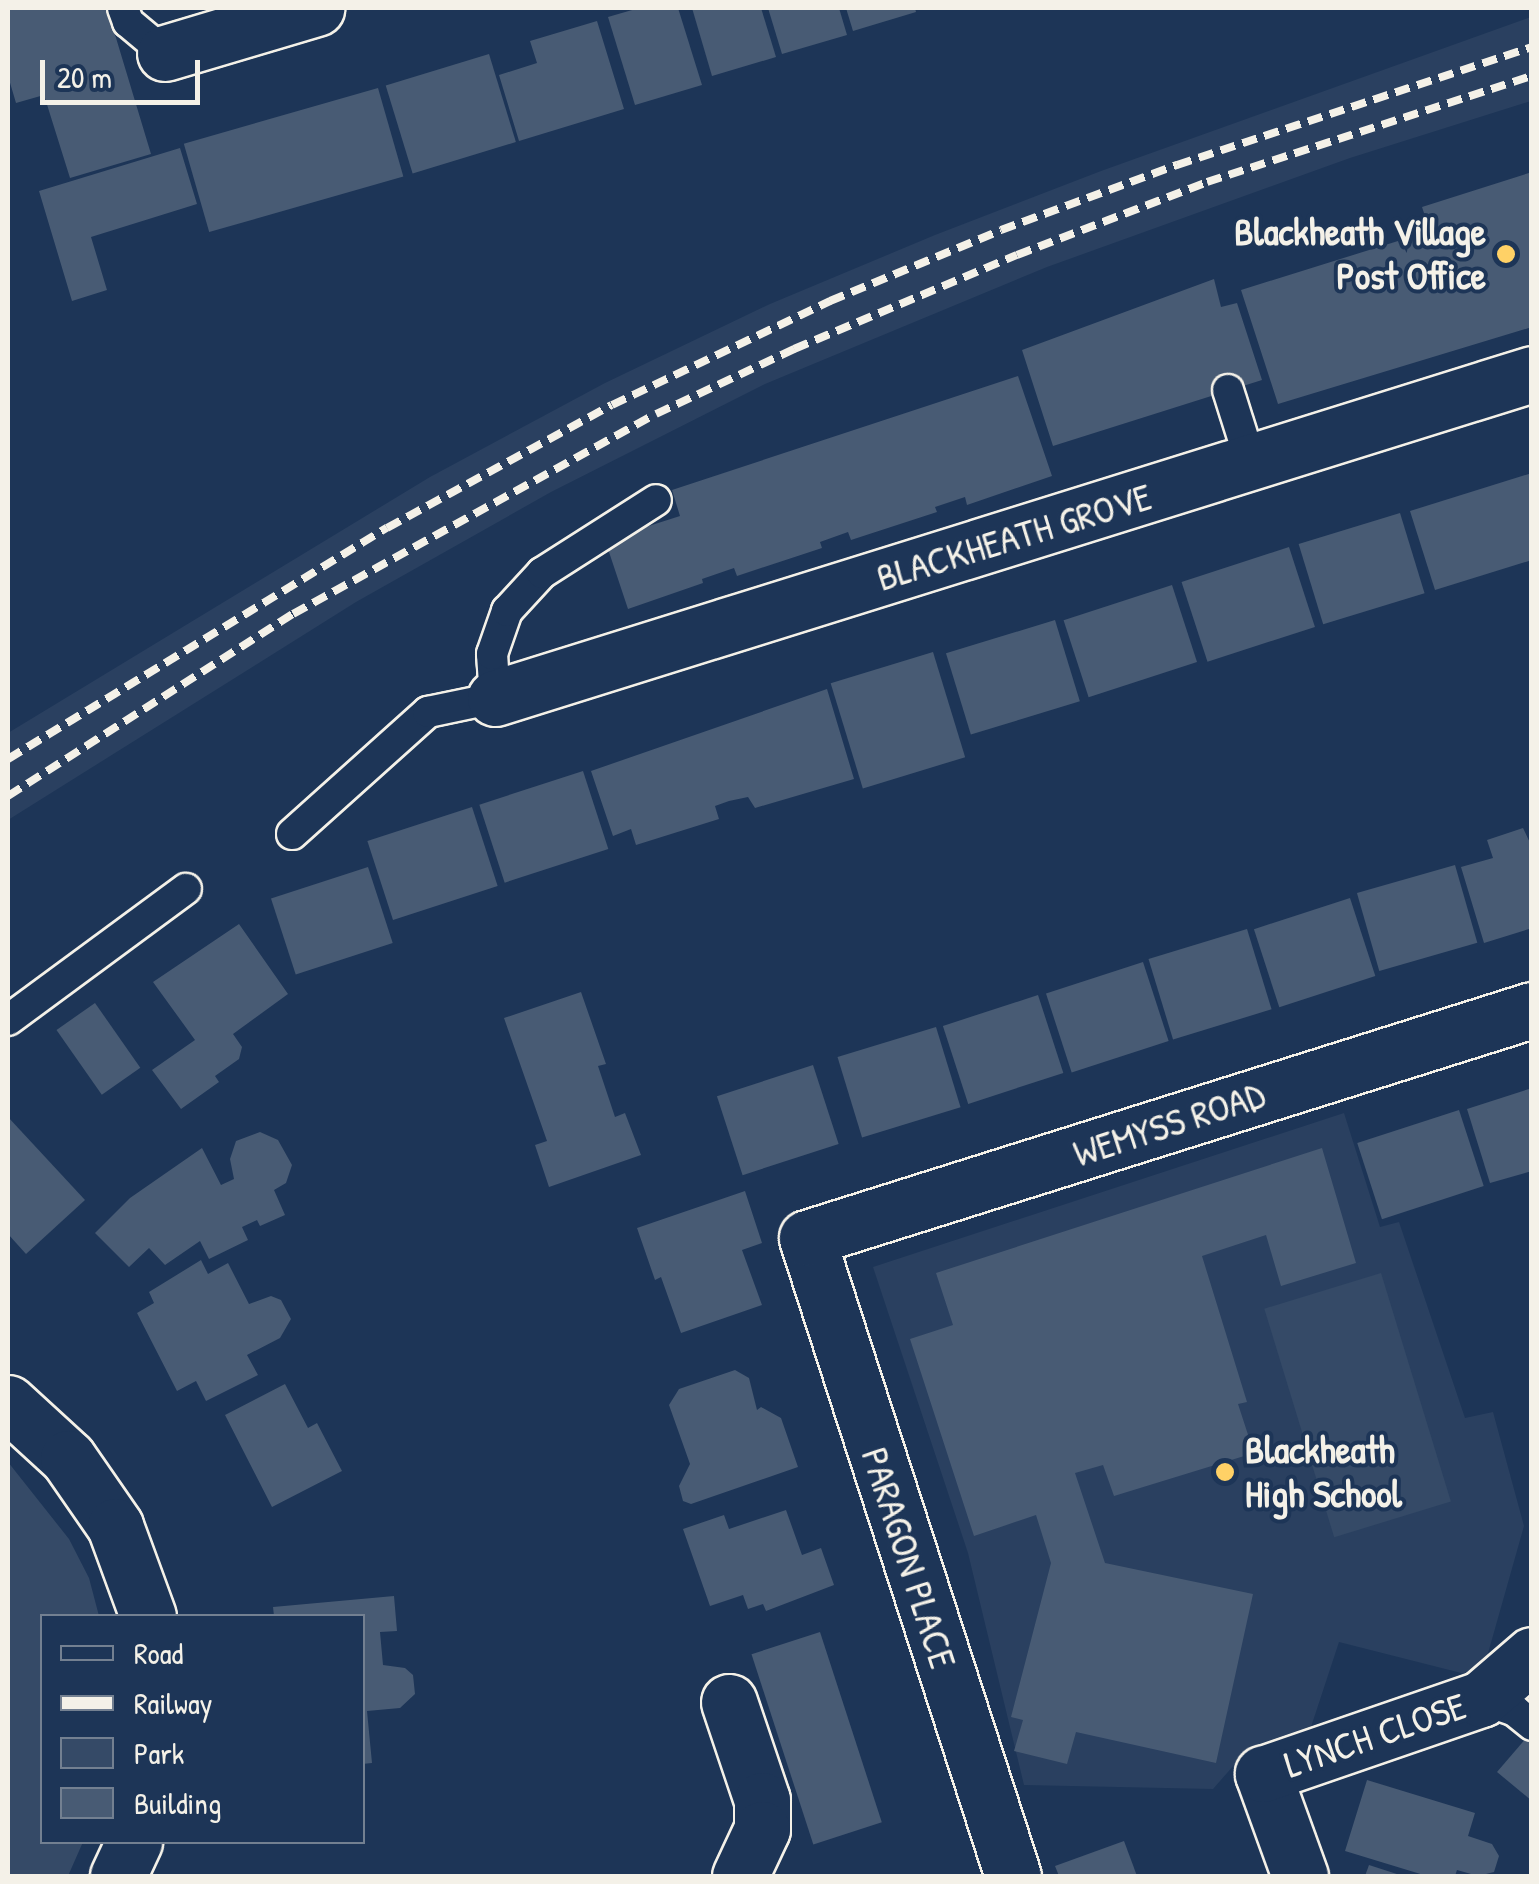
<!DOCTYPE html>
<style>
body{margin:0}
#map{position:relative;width:1539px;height:1884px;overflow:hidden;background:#1d3557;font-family:"Patrick Hand",sans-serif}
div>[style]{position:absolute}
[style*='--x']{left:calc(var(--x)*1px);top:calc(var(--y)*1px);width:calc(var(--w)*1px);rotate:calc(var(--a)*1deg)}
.built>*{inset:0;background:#2a4060}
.green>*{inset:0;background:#354a67;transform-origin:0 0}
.building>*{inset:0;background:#485b74;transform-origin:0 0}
.roads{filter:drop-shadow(2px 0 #f4f1e8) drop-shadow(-2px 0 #f4f1e8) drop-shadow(0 2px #f4f1e8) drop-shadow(0 -2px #f4f1e8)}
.service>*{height:30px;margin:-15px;padding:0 15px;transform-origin:15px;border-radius:15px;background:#1d3557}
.minor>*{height:55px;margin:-27.5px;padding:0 27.5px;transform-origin:27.5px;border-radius:27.5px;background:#1d3557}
.rail>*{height:8px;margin-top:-4px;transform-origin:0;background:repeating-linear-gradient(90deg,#f4f1e8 0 15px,transparent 0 23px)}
.dots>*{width:28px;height:28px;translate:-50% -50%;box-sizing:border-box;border:5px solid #1d3557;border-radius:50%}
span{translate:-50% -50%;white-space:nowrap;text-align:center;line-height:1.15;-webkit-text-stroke:8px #1d3557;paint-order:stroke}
.poi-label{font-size:38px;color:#f4f1e8;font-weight:700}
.right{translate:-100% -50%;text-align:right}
.left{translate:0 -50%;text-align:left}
.street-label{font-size:38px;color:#f4f1e8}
.frame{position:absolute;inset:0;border:10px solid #f4f1e8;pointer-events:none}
.legend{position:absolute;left:40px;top:1614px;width:325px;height:230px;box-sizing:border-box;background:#1d3557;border:2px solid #738091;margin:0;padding:12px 18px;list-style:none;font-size:30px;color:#f4f1e8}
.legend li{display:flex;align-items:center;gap:20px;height:50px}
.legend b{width:50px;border:2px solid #738091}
.scale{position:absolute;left:40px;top:60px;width:160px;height:45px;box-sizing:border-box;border:5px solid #f4f1e8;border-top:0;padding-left:12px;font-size:30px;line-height:35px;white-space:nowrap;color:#f4f1e8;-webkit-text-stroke:8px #1d3557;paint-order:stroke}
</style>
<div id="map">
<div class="built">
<div style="clip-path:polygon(1531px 17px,1531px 101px,1350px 158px,1047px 267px,765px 384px,551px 492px,356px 602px,8px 820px,8px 733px,430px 477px,605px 383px,770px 304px,935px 235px,1101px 171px)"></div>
<div style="clip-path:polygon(1344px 1113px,1380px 1227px,1399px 1222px,1465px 1418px,1493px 1412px,1524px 1526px,1481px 1678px,1339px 1642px,1310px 1730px,1249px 1748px,1213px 1789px,1024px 1785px,968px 1553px,873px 1267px)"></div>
</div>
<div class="green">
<div style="left:1381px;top:1273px;width:239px;height:122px;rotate:73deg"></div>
<div style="clip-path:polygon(8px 1462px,69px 1539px,89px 1578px,99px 1616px,42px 1616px,42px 1842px,83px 1842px,68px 1876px,8px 1876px)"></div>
</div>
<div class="building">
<div style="clip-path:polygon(8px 8px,107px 8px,151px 154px,70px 178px,44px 95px,16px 103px,8px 76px)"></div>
<div style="clip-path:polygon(639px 8px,678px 8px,702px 85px,635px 105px,608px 17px)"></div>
<div style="clip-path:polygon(692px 8px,761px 8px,776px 57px,712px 76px)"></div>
<div style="clip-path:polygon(768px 8px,839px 8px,847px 35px,782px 54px)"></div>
<div style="clip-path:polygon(846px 8px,915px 8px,916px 12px,853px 31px)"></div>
<div style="clip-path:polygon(597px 21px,624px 109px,519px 141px,499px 75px,537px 63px,530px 41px)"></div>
<div style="left:489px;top:54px;width:92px;height:108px;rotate:73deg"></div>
<div style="left:378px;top:88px;width:92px;height:202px;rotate:74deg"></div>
<div style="clip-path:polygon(180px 148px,197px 204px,91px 237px,107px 290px,72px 301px,39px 191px)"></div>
<div style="clip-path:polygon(1532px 172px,1532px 327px,1278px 404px,1241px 290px,1430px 231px,1422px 207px)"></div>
<div style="clip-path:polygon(1214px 279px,1221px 307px,1237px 303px,1262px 380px,1053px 446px,1022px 350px)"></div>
<div style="clip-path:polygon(1018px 376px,1052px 476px,967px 505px,965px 497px,935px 507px,937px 512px,851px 540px,848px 532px,820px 542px,822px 548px,737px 576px,734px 568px,702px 579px,703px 583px,628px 609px,605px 540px,680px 516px,672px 490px)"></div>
<div style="clip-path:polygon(1532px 473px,1532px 560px,1435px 590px,1410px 511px)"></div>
<div style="left:1400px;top:513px;width:84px;height:106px;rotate:73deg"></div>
<div style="left:1289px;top:547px;width:84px;height:113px;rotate:72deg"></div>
<div style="left:1172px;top:585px;width:81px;height:114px;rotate:72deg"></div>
<div style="left:1055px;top:620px;width:85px;height:114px;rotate:73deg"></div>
<div style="left:933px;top:652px;width:110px;height:107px;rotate:73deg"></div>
<div style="clip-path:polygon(827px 689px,854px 779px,755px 808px,748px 797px,729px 801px,715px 806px,719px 819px,636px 845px,631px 829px,613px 836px,591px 771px)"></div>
<div style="left:583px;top:771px;width:82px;height:109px;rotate:72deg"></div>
<div style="left:472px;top:807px;width:83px;height:110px;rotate:72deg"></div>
<div style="clip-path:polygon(1523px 828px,1532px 847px,1532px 928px,1484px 943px,1461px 867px,1493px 858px,1487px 840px)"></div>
<div style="left:1455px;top:865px;width:81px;height:102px;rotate:74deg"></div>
<div style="left:368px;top:867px;width:80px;height:102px;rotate:72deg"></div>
<div style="left:1350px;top:898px;width:82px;height:101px;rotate:72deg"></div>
<div style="clip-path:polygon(239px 924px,288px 994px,233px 1034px,242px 1047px,239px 1059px,215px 1076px,219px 1082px,181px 1109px,152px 1070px,195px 1040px,153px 982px)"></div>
<div style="left:1247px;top:929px;width:84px;height:103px;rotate:73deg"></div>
<div style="left:1143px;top:962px;width:83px;height:102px;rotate:72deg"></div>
<div style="clip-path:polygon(581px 992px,606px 1064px,598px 1066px,615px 1117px,625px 1113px,641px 1155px,549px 1187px,535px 1145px,547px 1141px,504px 1018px)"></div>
<div style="left:1038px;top:995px;width:82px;height:100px;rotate:72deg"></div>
<div style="left:95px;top:1003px;width:79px;height:47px;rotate:55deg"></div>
<div style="left:936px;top:1027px;width:84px;height:103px;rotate:73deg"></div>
<div style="left:813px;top:1065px;width:83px;height:101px;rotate:72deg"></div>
<div style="clip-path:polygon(1532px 1088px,1532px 1171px,1490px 1183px,1467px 1109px)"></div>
<div style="left:1459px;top:1110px;width:80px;height:107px;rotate:72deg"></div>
<div style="clip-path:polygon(8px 1117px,85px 1200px,26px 1254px,8px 1234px)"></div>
<div style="clip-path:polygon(260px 1132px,278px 1140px,292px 1165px,286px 1183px,274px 1190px,285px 1215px,260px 1226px,257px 1220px,242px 1227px,248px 1240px,209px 1259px,200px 1241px,165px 1265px,149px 1248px,129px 1267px,95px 1233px,130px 1198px,202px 1148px,221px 1185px,234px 1179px,230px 1159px,236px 1141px)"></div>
<div style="clip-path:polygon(1322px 1148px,1356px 1263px,1281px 1286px,1266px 1235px,1202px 1256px,1247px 1402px,1238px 1404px,1254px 1453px,1114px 1496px,1103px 1465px,1075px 1473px,1105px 1563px,1253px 1594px,1216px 1763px,1076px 1732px,1067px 1764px,1014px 1751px,1023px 1720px,1011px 1717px,1051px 1563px,1036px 1515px,974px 1536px,910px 1339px,953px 1325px,936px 1273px)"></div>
<div style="clip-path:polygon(745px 1191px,762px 1243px,742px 1250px,762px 1305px,681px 1333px,661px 1277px,655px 1280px,637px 1228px)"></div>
<div style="clip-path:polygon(201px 1260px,208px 1274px,228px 1263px,249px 1304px,271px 1296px,281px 1300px,291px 1319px,280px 1338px,247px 1355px,258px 1375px,206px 1401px,196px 1381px,177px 1391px,137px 1313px,154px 1303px,149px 1292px)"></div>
<div style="clip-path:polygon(735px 1370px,749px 1378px,757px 1410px,761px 1407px,781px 1418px,798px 1467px,691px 1504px,683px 1501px,679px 1486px,690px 1464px,669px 1405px,679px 1389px)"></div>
<div style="clip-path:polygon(285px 1384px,308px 1428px,317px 1423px,342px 1471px,272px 1507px,225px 1415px)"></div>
<div style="clip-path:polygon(786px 1510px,802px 1555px,821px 1548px,834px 1585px,766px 1611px,763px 1604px,748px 1609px,743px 1595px,710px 1606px,683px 1529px,724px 1515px,729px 1529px)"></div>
<div style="clip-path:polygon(394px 1596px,397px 1631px,380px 1632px,383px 1665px,405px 1668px,413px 1675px,415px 1694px,400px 1708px,367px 1711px,372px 1763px,362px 1764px,362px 1616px,274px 1616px,273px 1607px)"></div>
<div style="left:820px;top:1632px;width:200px;height:72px;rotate:72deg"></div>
<div style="clip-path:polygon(1528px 1736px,1532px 1738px,1532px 1801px,1497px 1772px)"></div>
<div style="clip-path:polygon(1367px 1780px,1475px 1813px,1468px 1836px,1492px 1844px,1499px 1856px,1494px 1872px,1478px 1876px,1457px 1870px,1455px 1876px,1427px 1876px,1345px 1851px)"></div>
<div style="clip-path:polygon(1124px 1841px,1137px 1876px,1059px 1876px,1055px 1866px)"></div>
<div style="clip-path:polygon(1369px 1865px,1403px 1876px,1365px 1876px)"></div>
</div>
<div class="roads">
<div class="service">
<div style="--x:123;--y:8;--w:15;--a:70"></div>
<div style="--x:128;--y:22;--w:48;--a:40"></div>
<div style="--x:1228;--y:390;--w:77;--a:72.5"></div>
<div style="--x:292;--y:834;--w:183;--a:-41.9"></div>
<div style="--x:428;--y:712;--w:68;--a:-11.8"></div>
<div style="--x:495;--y:698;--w:44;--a:-93.9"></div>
<div style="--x:492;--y:654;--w:46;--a:-70.8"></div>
<div style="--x:507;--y:611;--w:52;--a:-47.4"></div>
<div style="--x:542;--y:573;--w:135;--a:-32.6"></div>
<div style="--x:8;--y:1020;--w:221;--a:-36.4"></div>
<div style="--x:1481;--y:1699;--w:36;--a:19"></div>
<div style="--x:1515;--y:1711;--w:22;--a:39"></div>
</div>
<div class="minor">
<div style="--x:165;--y:53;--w:158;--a:-16.6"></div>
<div style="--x:495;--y:698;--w:1086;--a:-17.35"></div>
<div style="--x:8;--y:1403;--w:81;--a:42.5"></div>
<div style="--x:68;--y:1458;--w:83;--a:55.3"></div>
<div style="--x:115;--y:1526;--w:96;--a:69.9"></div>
<div style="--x:729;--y:1702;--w:103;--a:71.4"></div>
<div style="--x:762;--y:1800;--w:29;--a:90"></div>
<div style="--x:762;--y:1829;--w:52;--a:115.1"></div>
<div style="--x:118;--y:1876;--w:38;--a:-65"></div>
<div style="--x:1013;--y:1876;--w:670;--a:-107.89"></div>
<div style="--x:807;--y:1238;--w:760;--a:-17.46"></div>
<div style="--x:1300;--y:1876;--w:109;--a:-109.9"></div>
<div style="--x:1263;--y:1774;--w:231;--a:-19"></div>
<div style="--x:1481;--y:1699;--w:67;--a:-40.8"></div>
</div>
</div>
<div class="rail">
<div style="--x:8;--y:759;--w:444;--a:-31.4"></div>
<div style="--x:387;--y:528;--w:256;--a:-28.7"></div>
<div style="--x:612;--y:405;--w:242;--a:-25.5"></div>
<div style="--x:830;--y:301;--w:185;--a:-22.5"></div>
<div style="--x:1001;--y:230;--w:188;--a:-20.3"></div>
<div style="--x:1177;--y:165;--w:374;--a:-18.4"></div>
<div style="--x:8;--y:796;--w:338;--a:-32.6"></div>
<div style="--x:293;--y:614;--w:414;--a:-28.9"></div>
<div style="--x:656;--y:414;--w:153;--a:-25.2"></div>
<div style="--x:794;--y:349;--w:242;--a:-22.9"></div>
<div style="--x:1017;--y:255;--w:204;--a:-21"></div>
<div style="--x:1207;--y:182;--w:342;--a:-18.1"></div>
</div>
<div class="dots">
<div style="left:1506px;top:254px;background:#ffd166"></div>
<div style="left:1225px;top:1472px;background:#ffd166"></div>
</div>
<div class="poi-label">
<span class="right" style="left:1486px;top:254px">Blackheath Village<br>Post Office</span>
<span class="left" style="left:1245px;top:1472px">Blackheath<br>High School</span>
</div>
<div class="street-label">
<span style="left:1014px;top:537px;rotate:-17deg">BLACKHEATH GROVE</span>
<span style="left:1169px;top:1124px;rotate:-18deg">WEMYSS ROAD</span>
<span style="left:909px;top:1558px;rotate:72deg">PARAGON PLACE</span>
<span style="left:1375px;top:1735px;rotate:-19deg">LYNCH CLOSE</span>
</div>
<div class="frame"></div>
<ul class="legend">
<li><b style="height:12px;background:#1d3557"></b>Road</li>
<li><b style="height:12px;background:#f4f1e8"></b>Railway</li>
<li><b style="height:28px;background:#354a67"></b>Park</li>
<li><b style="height:28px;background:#485b74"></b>Building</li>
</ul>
<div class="scale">20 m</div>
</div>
